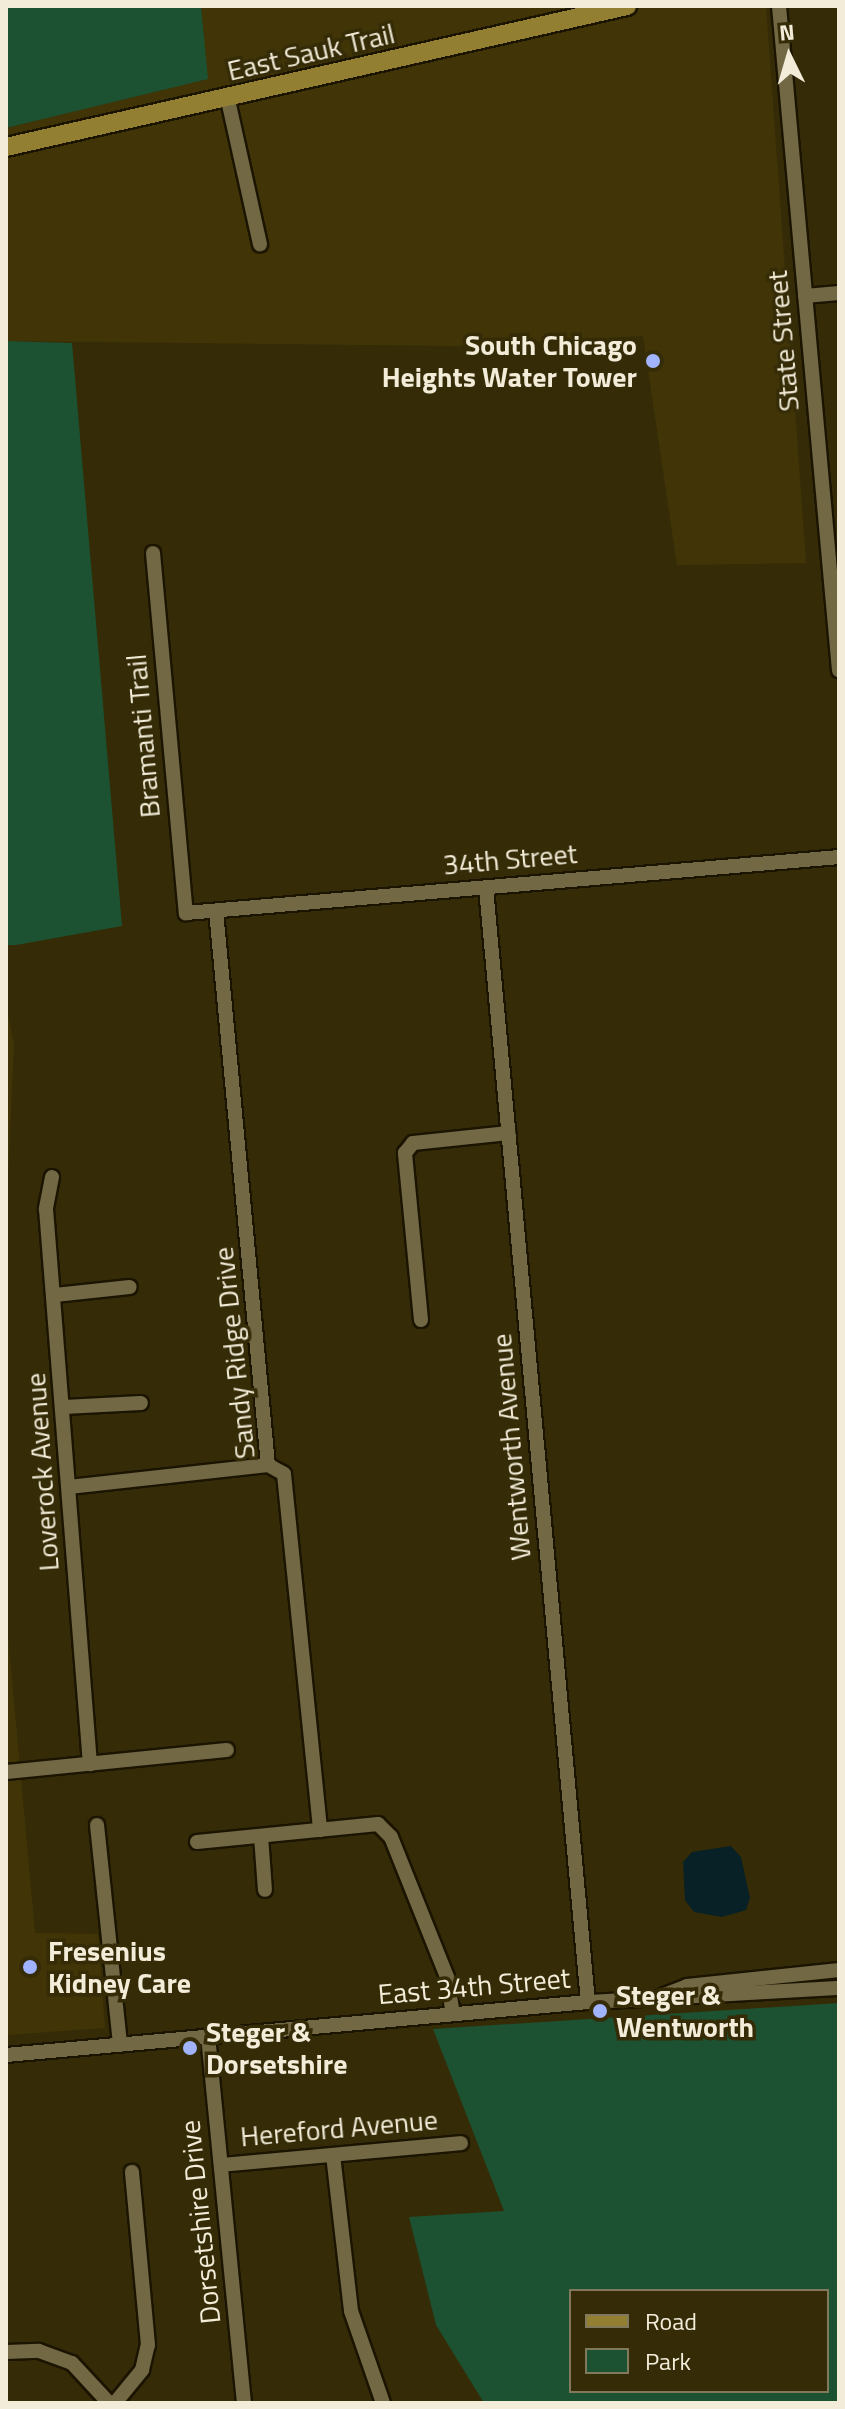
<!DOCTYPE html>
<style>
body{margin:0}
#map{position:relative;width:845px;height:2409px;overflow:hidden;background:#352c07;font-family:"Titillium Web",sans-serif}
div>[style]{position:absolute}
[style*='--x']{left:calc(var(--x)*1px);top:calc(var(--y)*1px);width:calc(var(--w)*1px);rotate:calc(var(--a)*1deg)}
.built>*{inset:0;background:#413507}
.green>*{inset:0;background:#1c5231}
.water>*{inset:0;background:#072126}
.roads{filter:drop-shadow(2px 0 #1b1400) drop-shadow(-2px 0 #1b1400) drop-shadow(0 2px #1b1400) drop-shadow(0 -2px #1b1400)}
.minor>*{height:14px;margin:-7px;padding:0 7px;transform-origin:7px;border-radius:7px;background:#726844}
.major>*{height:18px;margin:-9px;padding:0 9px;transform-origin:9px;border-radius:9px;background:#937f32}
.dots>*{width:22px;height:22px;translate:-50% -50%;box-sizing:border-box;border:4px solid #352c07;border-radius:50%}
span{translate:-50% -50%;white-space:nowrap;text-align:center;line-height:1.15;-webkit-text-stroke:7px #352c07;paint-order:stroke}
.street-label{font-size:28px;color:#f2ecd9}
.poi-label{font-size:28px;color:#f2ecd9;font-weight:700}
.right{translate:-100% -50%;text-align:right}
.left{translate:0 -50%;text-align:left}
.frame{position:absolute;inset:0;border:8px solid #f2ecd9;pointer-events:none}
.legend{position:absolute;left:569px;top:2289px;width:260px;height:104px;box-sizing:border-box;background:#352c07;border:2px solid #81795b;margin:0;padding:10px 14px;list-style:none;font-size:24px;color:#f2ecd9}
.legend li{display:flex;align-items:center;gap:16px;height:40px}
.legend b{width:40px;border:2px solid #81795b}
.north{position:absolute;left:749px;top:16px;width:80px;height:80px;-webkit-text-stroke:6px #352c07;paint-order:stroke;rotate:355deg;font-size:22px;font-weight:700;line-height:32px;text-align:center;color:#f2ecd9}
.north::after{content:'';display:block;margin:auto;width:28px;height:36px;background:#f2ecd9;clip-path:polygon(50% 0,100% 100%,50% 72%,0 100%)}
</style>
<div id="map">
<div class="built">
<div style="clip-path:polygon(201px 6px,766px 6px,806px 563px,677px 565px,643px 336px,455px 346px,6px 341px,6px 128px,207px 79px)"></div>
<div style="clip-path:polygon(6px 1003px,14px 1045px,6px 1217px)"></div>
<div style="clip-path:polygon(6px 1614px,35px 1933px,98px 1934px,105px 2028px,6px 2035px)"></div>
</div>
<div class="green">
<div style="clip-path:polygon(6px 6px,201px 6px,208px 79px,6px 128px)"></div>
<div style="clip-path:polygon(6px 341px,72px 343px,122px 926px,16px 945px,6px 945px)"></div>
<div style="clip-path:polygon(evenodd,839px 2003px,839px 2403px,484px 2403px,436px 2325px,409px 2217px,504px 2211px,433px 2029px,839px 2003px,571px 2291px,827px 2291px,827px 2391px,571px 2391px,571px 2291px)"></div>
</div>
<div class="water">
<div style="clip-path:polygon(731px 1846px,741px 1857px,750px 1898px,746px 1910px,722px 1917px,694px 1912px,685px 1900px,683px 1862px,692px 1852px)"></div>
</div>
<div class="roads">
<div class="minor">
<div style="--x:779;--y:6;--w:667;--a:84.84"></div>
<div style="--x:228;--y:100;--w:148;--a:77.5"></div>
<div style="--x:805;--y:296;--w:34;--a:-5"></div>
<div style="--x:153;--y:553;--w:362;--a:84.8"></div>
<div style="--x:186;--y:913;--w:655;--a:-4.9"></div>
<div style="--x:486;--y:888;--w:1119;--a:84.77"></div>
<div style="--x:216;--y:911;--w:556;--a:84.64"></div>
<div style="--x:268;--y:1465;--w:18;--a:29"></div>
<div style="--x:284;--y:1474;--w:358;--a:84.2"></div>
<div style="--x:52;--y:1177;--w:33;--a:101"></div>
<div style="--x:46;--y:1209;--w:557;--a:85.47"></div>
<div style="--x:55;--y:1295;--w:75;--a:-6.1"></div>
<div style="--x:421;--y:1320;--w:168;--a:-95.5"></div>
<div style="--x:405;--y:1153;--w:13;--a:-51"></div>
<div style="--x:413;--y:1143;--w:96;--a:-6"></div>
<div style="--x:64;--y:1407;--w:77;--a:-3"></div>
<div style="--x:69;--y:1487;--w:200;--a:-6.3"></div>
<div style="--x:6;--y:1772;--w:222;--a:-5.7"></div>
<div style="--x:97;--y:1825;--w:221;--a:84"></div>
<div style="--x:261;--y:1836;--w:54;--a:85.8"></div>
<div style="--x:197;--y:1842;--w:182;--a:-5.7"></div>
<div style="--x:378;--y:1824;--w:18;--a:45"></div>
<div style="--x:391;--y:1837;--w:151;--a:68.2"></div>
<div style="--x:447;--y:1977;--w:37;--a:81"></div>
<div style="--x:664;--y:1995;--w:25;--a:-21"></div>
<div style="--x:687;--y:1986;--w:153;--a:-6"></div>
<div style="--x:208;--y:2036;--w:369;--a:84.4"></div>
<div style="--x:6;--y:2055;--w:584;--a:-5.2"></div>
<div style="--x:588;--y:2002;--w:251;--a:-3.2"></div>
<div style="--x:333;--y:2155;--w:157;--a:83.4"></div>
<div style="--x:351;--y:2311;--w:97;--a:70.8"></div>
<div style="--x:221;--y:2165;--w:241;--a:-5.2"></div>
<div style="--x:6;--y:2352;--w:33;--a:-2"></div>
<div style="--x:39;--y:2351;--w:35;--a:20"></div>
<div style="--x:72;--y:2363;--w:54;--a:47.2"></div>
<div style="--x:115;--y:2403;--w:43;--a:-50.7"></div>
<div style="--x:142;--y:2370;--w:26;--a:-77"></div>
<div style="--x:148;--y:2345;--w:174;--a:-95.3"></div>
</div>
<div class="major">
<div style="--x:6;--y:147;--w:637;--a:-12.79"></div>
</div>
</div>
<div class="dots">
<div style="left:653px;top:361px;background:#a1b3fd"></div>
<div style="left:30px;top:1967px;background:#a1b3fd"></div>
<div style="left:600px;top:2011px;background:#a1b3fd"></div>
<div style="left:190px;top:2048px;background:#a1b3fd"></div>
</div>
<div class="street-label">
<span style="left:311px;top:52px;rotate:-13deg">East Sauk Trail</span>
<span style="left:783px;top:341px;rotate:-95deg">State Street</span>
<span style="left:143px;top:736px;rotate:-95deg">Bramanti Trail</span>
<span style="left:510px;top:859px;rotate:-5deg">34th Street</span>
<span style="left:234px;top:1353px;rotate:-96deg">Sandy Ridge Drive</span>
<span style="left:511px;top:1447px;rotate:-95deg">Wentworth Avenue</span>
<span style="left:42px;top:1472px;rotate:-94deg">Loverock Avenue</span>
<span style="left:474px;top:1986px;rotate:-5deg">East 34th Street</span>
<span style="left:339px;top:2128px;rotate:-5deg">Hereford Avenue</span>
<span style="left:200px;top:2222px;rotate:-96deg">Dorsetshire Drive</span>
</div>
<div class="poi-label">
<span class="right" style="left:637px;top:361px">South Chicago<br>Heights Water Tower</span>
<span class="left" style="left:48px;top:1967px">Fresenius<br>Kidney Care</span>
<span class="left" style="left:616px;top:2011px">Steger &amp;<br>Wentworth</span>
<span class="left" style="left:206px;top:2048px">Steger &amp;<br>Dorsetshire</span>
</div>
<div class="frame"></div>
<ul class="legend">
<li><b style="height:10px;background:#937f32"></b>Road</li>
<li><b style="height:22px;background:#1c5231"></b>Park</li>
</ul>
<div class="north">N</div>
</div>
